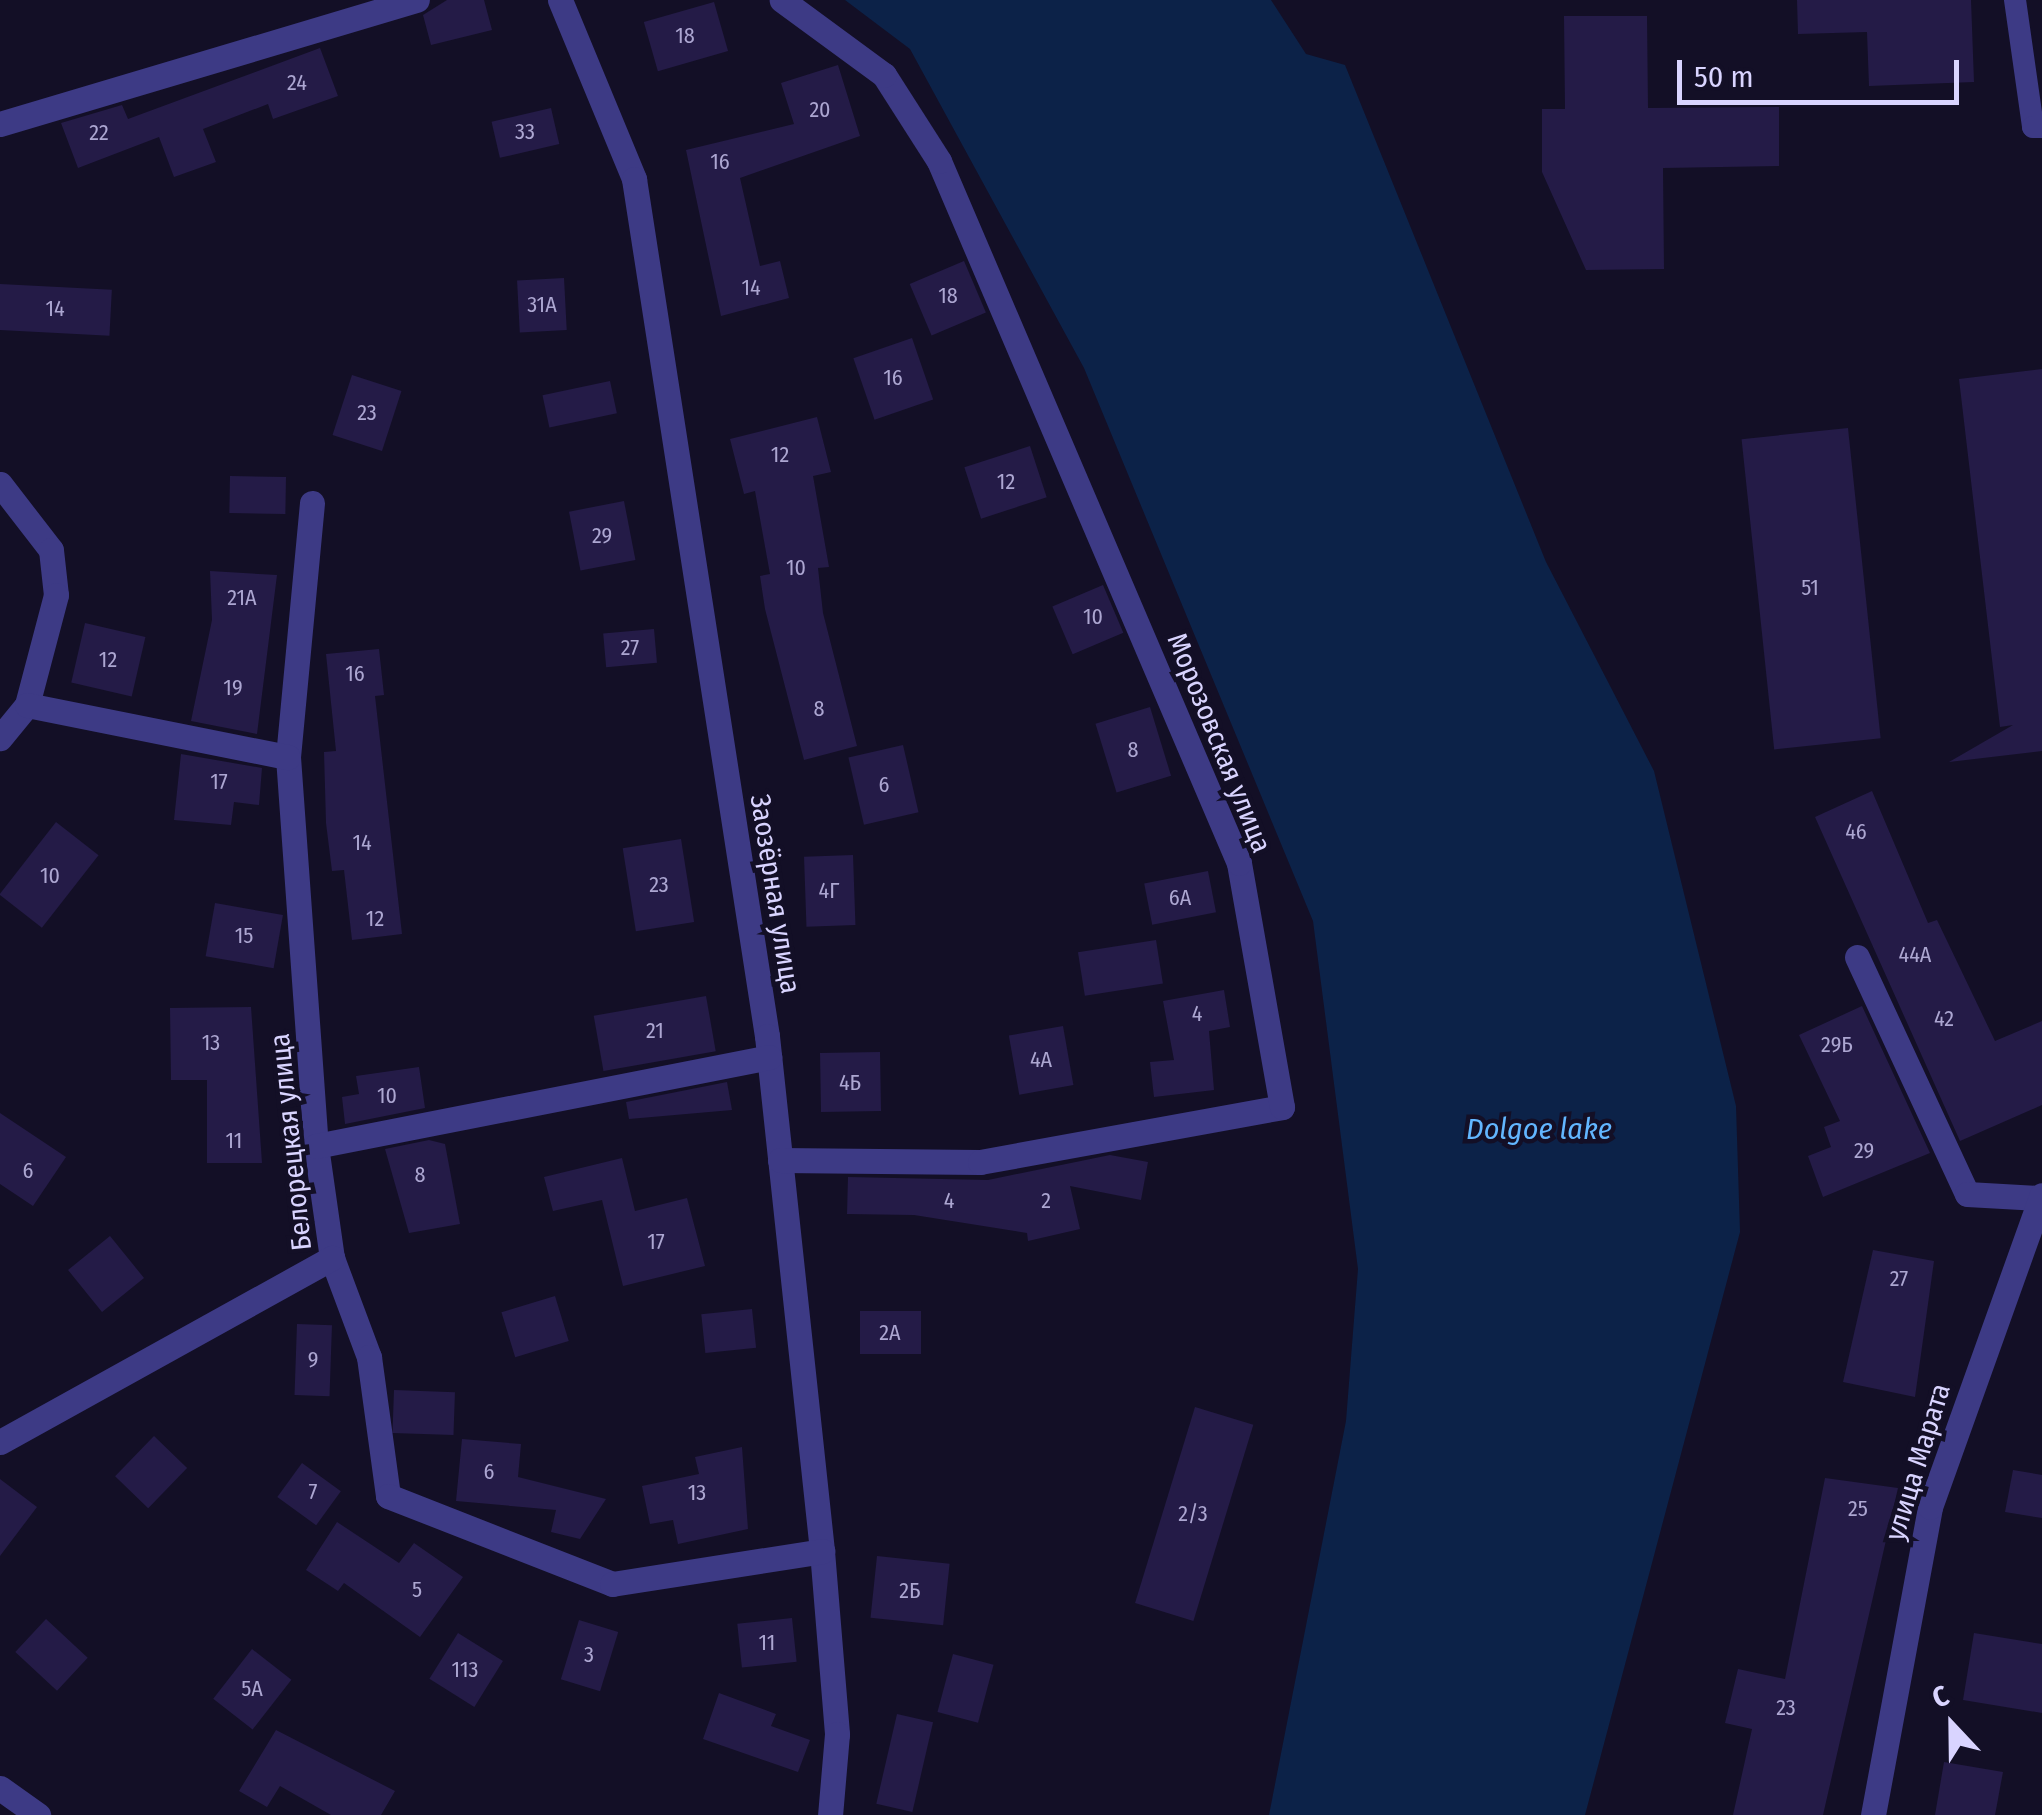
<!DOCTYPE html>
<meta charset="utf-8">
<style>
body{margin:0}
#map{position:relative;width:2042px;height:1815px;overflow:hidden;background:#130f26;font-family:"Fira Sans Condensed",sans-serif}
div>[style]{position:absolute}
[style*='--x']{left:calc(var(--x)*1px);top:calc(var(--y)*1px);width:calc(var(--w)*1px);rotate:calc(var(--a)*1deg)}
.water>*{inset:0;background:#0c2248}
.building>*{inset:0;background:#241b47;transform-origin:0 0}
.lane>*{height:22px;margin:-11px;padding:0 11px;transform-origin:11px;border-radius:11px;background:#3d3a85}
.street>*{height:25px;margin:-12.5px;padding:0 12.5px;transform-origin:12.5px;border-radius:12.5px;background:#3d3a85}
span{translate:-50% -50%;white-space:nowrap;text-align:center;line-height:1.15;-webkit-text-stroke:9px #130f26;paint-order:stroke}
.number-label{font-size:22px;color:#aca6d1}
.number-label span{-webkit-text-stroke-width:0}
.street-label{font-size:28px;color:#d9d4ff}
.water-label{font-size:30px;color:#62b6ff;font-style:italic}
.north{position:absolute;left:1902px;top:1675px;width:100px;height:100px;-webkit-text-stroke:8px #130f26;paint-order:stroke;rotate:338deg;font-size:28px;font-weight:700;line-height:40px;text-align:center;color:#d9d4ff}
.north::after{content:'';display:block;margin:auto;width:35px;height:45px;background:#d9d4ff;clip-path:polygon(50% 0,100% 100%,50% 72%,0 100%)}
.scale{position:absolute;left:1677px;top:60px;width:282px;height:45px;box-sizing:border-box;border:5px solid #d9d4ff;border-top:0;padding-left:12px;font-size:30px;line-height:35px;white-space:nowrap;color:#d9d4ff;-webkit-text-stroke:8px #130f26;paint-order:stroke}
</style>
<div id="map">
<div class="water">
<div style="clip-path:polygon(845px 0,1271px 0,1306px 54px,1345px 65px,1546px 562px,1654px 771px,1736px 1106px,1740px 1232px,1585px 1815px,1269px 1815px,1346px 1421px,1358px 1269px,1313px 921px,1084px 368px,910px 49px)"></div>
</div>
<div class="building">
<div style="clip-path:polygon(447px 0,484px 0,492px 30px,431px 45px,423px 15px)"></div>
<div style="clip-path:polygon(1797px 0,1971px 0,1974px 82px,1869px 86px,1867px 32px,1798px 34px)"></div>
<div style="left:714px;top:2px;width:51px;height:73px;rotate:74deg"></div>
<div style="clip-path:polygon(1564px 16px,1647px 16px,1648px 108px,1779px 107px,1779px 166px,1663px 168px,1664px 269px,1586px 270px,1542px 172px,1542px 109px,1565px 109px)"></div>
<div style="clip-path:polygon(320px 48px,338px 96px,273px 119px,268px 104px,203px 129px,216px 162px,174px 177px,159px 137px,78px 168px,61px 123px,122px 105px,128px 119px)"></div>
<div style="clip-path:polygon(838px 65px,860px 136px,740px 178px,760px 266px,780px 261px,789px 298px,721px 316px,686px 150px,794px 124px,781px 83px)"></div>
<div style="left:551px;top:108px;width:37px;height:61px;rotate:77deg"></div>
<div style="left:964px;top:261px;width:56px;height:59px;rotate:67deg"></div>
<div style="left:564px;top:278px;width:52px;height:47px;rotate:87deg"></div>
<div style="left:0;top:284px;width:112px;height:46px;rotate:3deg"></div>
<div style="left:912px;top:338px;width:65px;height:62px;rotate:71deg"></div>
<div style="clip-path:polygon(2042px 369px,2042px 751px,1949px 762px,2013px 725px,2000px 727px,1959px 379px)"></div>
<div style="left:352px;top:375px;width:52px;height:63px;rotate:18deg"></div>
<div style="left:610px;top:381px;width:33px;height:69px;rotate:78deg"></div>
<div style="clip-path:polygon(817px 417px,831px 472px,813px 476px,829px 567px,818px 568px,823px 613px,857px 746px,804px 760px,765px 609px,760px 576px,770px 574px,755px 491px,744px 494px,730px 439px)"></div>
<div style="left:1848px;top:428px;width:312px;height:107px;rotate:84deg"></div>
<div style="left:1030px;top:446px;width:54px;height:69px;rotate:72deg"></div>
<div style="left:230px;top:476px;width:56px;height:37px;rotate:1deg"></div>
<div style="left:624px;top:501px;width:60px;height:56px;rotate:79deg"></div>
<div style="clip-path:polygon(210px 571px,277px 575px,257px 734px,191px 721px,212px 620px)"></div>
<div style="left:1103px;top:585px;width:52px;height:55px;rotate:67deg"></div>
<div style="left:85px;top:623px;width:62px;height:61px;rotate:13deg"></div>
<div style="left:654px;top:629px;width:34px;height:51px;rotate:85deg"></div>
<div style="clip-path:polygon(379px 649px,384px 695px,375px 696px,402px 934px,352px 940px,344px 870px,332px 871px,326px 823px,324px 752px,336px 751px,326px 654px)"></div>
<div style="left:1150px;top:707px;width:72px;height:57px;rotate:73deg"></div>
<div style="left:903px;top:745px;width:69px;height:56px;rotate:77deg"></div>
<div style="clip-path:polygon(181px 754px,262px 768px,259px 805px,234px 802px,231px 825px,174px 820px)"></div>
<div style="clip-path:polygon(1872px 791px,1928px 923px,1937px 920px,1995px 1041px,2042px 1021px,2042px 1105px,1960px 1141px,1815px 817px)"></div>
<div style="left:56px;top:822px;width:54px;height:92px;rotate:38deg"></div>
<div style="left:681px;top:839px;width:84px;height:59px;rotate:81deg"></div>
<div style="left:853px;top:855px;width:70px;height:49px;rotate:88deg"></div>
<div style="left:1208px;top:871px;width:42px;height:65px;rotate:79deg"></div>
<div style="left:215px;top:903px;width:69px;height:54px;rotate:10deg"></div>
<div style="left:1156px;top:940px;width:44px;height:79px;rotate:81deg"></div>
<div style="clip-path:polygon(1224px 990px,1230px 1027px,1209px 1031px,1214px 1090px,1154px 1097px,1150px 1062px,1174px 1060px,1163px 1001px)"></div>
<div style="left:706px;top:996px;width:56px;height:114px;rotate:80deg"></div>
<div style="clip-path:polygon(1862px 1006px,1930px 1153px,1823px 1197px,1808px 1156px,1831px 1147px,1824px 1127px,1840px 1121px,1799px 1035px)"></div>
<div style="clip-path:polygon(251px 1007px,262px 1163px,207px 1163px,207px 1080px,171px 1080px,170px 1008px)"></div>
<div style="left:1063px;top:1026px;width:60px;height:55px;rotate:80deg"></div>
<div style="left:880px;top:1052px;width:59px;height:60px;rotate:89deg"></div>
<div style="clip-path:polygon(419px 1067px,425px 1108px,345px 1124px,342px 1097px,359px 1094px,356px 1076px)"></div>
<div style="clip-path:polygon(727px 1082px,732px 1110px,629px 1119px,626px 1102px)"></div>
<div style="clip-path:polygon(0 1113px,66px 1157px,33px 1206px,0 1184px)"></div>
<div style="clip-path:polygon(429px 1140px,445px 1144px,460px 1224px,409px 1233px,385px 1149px)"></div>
<div style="clip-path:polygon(1110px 1155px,1148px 1162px,1141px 1200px,1070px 1186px,1080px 1229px,1028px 1241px,1027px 1233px,914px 1215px,847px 1214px,848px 1177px,988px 1180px)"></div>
<div style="clip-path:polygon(622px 1158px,635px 1211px,687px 1198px,705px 1266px,623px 1286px,602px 1200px,553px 1211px,544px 1177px)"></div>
<div style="left:110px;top:1236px;width:54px;height:54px;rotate:51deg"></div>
<div style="clip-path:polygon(1873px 1250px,1934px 1261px,1915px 1397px,1843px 1382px)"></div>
<div style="left:555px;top:1296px;width:47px;height:56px;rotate:73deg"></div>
<div style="left:752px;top:1309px;width:39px;height:51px;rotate:84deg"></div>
<div style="left:860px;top:1311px;width:61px;height:43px"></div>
<div style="left:297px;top:1324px;width:35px;height:71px;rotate:2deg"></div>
<div style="left:394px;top:1390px;width:61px;height:43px;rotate:2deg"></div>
<div style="left:1195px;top:1407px;width:61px;height:205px;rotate:17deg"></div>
<div style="left:154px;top:1436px;width:46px;height:56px;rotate:44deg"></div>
<div style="clip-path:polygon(462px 1439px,521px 1444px,518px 1477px,606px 1499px,580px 1539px,551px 1532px,556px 1510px,456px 1501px)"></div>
<div style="clip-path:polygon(742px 1447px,748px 1529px,678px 1544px,673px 1520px,650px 1524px,642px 1486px,699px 1474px,695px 1457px)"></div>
<div style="left:302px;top:1463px;width:48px;height:42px;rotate:36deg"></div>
<div style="clip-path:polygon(2013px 1470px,2042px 1475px,2042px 1518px,2005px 1512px)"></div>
<div style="clip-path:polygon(1825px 1478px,1898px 1488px,1823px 1815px,1733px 1815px,1752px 1729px,1725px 1723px,1738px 1669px,1785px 1679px)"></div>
<div style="clip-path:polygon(0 1479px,37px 1507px,0 1556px)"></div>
<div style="clip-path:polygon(337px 1522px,399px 1563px,414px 1543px,463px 1577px,420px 1637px,344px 1583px,338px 1591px,306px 1570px)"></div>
<div style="left:877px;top:1556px;width:73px;height:62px;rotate:6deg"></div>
<div style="left:792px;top:1618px;width:44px;height:55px;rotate:84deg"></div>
<div style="left:46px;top:1619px;width:57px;height:45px;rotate:43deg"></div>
<div style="left:579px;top:1620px;width:41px;height:62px;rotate:17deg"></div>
<div style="left:458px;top:1633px;width:53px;height:54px;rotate:32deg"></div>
<div style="clip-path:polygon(1974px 1633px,2042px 1644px,2042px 1713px,1963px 1700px)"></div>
<div style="left:252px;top:1649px;width:50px;height:63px;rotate:38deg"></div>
<div style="left:953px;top:1654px;width:42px;height:60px;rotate:15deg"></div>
<div style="clip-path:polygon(719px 1693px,776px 1714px,771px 1726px,810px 1740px,798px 1772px,703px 1739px)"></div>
<div style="left:897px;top:1714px;width:37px;height:92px;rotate:13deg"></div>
<div style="clip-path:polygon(276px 1730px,395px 1791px,381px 1815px,331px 1815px,280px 1786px,267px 1807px,239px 1791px)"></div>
<div style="clip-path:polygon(1944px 1762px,2003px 1772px,1995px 1815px,1935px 1815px)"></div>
</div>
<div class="lane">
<div style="--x:2015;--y:0;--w:128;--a:81.9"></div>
<div style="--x:2033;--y:127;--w:9;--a:0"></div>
</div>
<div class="street">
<div style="--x:560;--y:0;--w:194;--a:67.5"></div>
<div style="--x:634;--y:179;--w:867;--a:81.18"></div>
<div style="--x:767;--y:1036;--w:518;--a:83.9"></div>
<div style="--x:822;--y:1551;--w:184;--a:85.3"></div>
<div style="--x:837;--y:1734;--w:81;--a:94.9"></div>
<div style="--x:0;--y:124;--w:435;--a:-16.6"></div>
<div style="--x:0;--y:484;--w:83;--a:52.3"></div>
<div style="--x:51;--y:550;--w:45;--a:83.7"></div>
<div style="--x:56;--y:595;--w:114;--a:104.8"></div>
<div style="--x:27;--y:705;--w:43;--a:129.3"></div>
<div style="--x:312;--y:503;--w:255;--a:95.4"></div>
<div style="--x:288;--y:757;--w:390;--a:85.9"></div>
<div style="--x:316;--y:1146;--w:113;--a:81.9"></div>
<div style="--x:332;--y:1258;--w:106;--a:69.5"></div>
<div style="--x:369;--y:1357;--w:140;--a:82.2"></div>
<div style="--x:388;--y:1496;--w:241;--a:21.4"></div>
<div style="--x:612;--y:1584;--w:213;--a:-8.9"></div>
<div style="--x:27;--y:705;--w:266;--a:11.3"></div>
<div style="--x:1857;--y:957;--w:261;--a:65.1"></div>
<div style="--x:1967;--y:1194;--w:71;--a:3.2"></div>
<div style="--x:316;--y:1146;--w:462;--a:-11.1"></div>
<div style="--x:780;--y:1160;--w:200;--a:0.6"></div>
<div style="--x:980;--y:1162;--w:307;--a:-10.3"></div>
<div style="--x:1282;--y:1107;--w:248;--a:-100"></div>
<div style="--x:1239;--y:863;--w:763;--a:-113.14"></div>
<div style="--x:939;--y:161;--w:102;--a:-122.6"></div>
<div style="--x:884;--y:75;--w:127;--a:-143.7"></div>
<div style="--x:0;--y:1442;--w:380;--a:-29"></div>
<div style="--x:0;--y:1788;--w:47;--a:35.4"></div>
<div style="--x:1873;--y:1815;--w:313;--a:-79.5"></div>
<div style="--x:1930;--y:1507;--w:331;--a:-70.3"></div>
</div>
<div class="number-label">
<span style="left:685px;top:36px">18</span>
<span style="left:297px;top:83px">24</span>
<span style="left:820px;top:110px">20</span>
<span style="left:525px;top:132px">33</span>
<span style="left:99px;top:133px">22</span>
<span style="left:720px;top:162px">16</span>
<span style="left:751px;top:288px">14</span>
<span style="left:948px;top:296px">18</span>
<span style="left:542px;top:305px">31А</span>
<span style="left:55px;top:309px">14</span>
<span style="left:893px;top:378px">16</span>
<span style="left:367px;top:413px">23</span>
<span style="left:780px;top:455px">12</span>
<span style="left:1006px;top:482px">12</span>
<span style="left:602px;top:536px">29</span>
<span style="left:796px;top:568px">10</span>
<span style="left:1810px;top:588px">51</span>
<span style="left:242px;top:598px">21А</span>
<span style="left:1093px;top:617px">10</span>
<span style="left:630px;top:648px">27</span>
<span style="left:108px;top:660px">12</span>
<span style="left:355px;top:674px">16</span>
<span style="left:233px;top:688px">19</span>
<span style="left:819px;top:709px">8</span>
<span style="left:1133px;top:750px">8</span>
<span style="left:219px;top:782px">17</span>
<span style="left:884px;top:785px">6</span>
<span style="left:1856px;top:832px">46</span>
<span style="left:362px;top:843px">14</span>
<span style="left:50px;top:876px">10</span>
<span style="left:659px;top:885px">23</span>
<span style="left:829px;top:891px">4Г</span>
<span style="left:1180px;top:898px">6А</span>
<span style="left:375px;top:919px">12</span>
<span style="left:244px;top:936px">15</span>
<span style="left:1915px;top:955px">44А</span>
<span style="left:1197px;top:1014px">4</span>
<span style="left:1944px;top:1019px">42</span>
<span style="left:655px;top:1031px">21</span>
<span style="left:211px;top:1043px">13</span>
<span style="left:1837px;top:1045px">29Б</span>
<span style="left:1041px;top:1060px">4А</span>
<span style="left:850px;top:1083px">4Б</span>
<span style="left:387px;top:1096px">10</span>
<span style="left:234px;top:1141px">11</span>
<span style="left:1864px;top:1151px">29</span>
<span style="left:28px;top:1171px">6</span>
<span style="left:420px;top:1175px">8</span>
<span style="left:949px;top:1201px">4</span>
<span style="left:1046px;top:1201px">2</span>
<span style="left:656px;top:1242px">17</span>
<span style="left:1899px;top:1279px">27</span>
<span style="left:890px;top:1333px">2А</span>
<span style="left:313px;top:1360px">9</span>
<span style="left:489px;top:1472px">6</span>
<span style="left:313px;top:1492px">7</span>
<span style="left:697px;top:1493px">13</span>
<span style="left:1858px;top:1509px">25</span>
<span style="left:1193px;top:1514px">2/3</span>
<span style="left:417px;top:1590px">5</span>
<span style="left:910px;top:1591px">2Б</span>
<span style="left:767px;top:1643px">11</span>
<span style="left:589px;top:1655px">3</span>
<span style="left:465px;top:1670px">113</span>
<span style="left:252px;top:1689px">5А</span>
<span style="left:1786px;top:1708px">23</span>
</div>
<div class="street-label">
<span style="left:1219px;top:743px;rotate:68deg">Морозовская улица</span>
<span style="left:775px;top:894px;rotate:81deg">Заозёрная улица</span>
<span style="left:291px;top:1142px;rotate:-96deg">Белорецкая улица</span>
<span style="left:1918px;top:1462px;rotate:-73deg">улица Марата</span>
</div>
<div class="water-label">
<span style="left:1539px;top:1129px">Dolgoe lake</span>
</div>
<div class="north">С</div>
<div class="scale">50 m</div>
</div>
